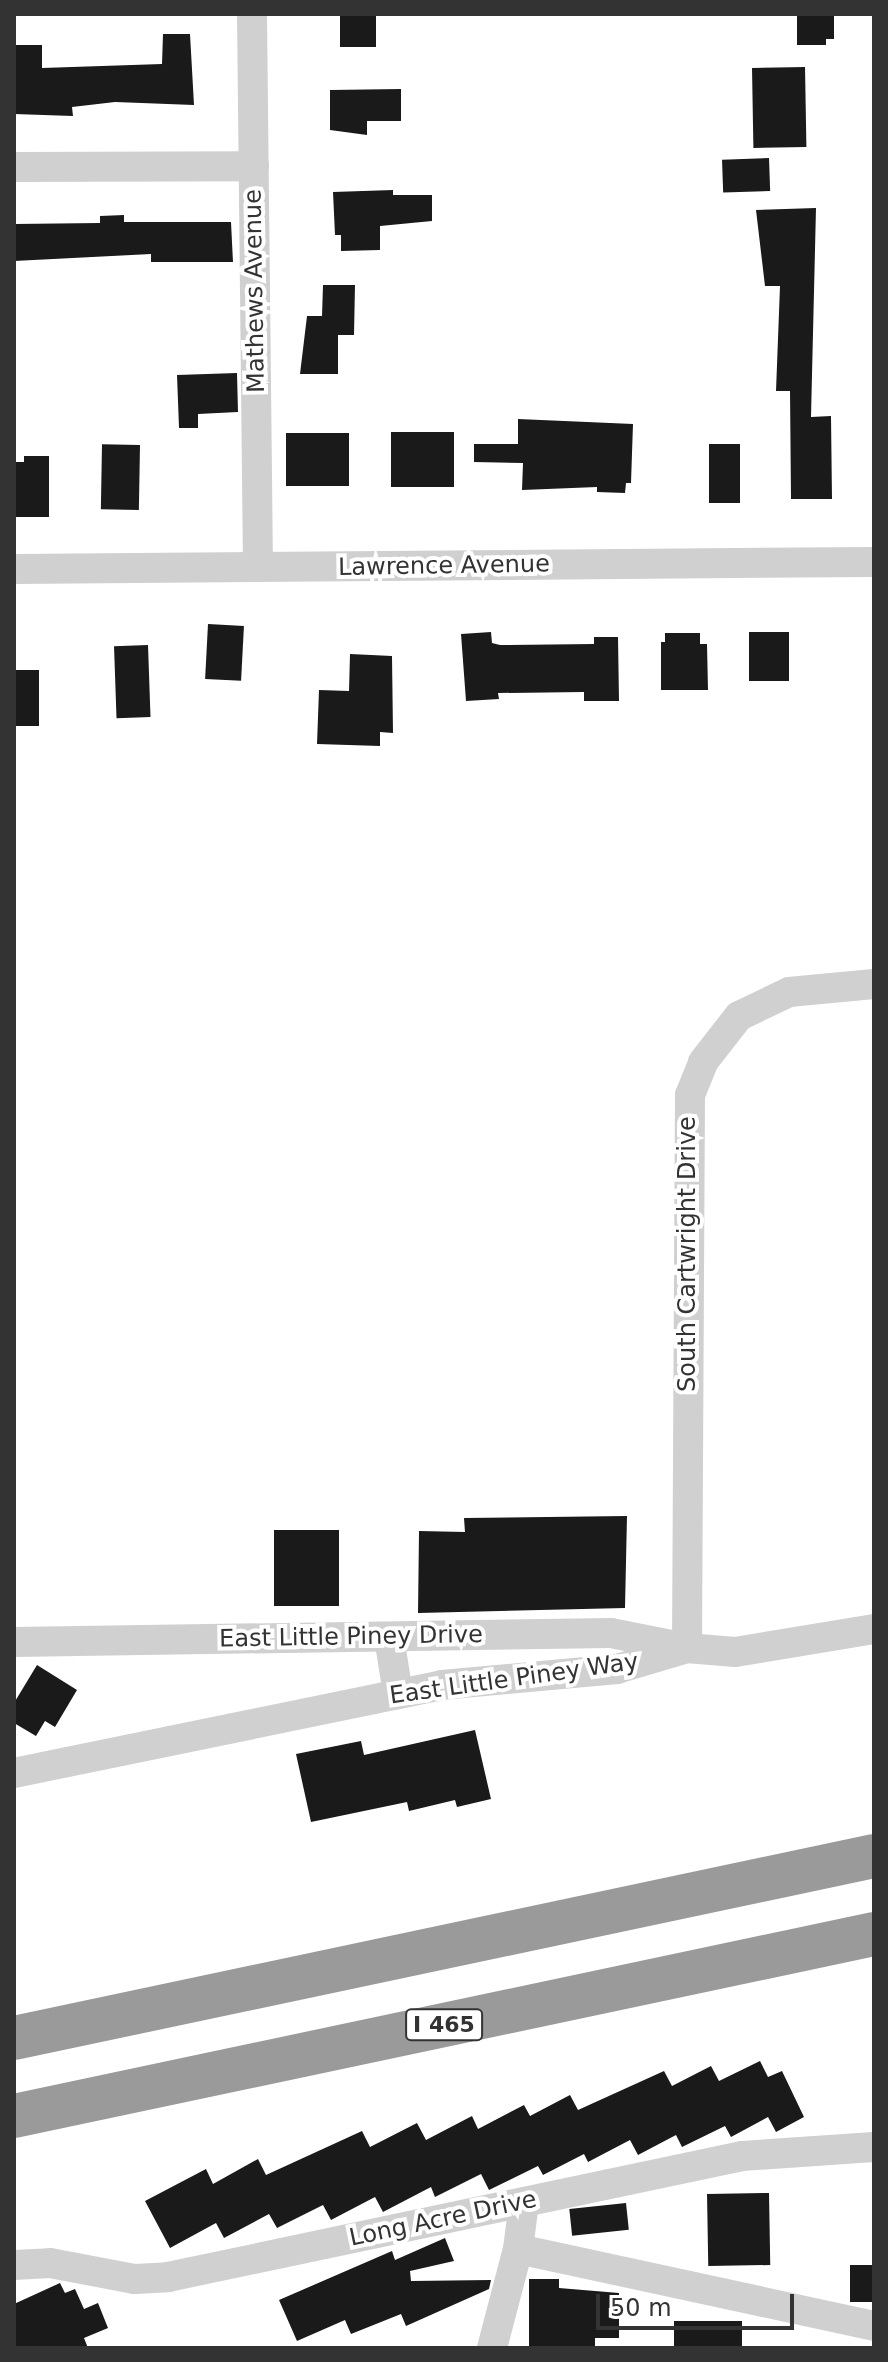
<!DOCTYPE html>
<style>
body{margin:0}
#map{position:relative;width:888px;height:2362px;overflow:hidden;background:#fff;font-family:"DejaVu Sans",sans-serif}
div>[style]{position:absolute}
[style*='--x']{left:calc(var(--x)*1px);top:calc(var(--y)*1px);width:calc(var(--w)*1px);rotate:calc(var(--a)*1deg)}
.building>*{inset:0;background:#1a1a1a;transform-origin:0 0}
.minor>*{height:30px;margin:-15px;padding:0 15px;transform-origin:15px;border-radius:15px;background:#d0d0d0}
.highway>*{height:44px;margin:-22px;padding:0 22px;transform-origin:22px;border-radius:22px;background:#9a9a9a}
span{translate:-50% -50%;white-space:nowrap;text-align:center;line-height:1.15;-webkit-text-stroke:8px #fff;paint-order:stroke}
.shield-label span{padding:2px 6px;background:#fff;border:2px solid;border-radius:6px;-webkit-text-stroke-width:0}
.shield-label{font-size:22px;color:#333;font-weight:700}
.street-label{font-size:24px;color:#333}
.frame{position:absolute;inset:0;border:16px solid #333;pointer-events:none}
.scale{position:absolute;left:596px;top:2294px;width:198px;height:36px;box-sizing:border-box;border:4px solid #333;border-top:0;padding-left:10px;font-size:24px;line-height:28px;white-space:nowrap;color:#333;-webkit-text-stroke:6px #fff;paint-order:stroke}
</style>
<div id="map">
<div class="building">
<div style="left:340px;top:14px;width:36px;height:33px"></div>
<div style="clip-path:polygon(797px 14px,834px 16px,834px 39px,826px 39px,826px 45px,797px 45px)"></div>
<div style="clip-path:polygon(163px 34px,190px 34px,194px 105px,115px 102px,72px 107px,73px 116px,14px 114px,14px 45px,42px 45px,42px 68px,162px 64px)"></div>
<div style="left:805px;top:67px;width:80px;height:53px;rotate:89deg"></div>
<div style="clip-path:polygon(401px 89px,401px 121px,367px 121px,367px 135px,330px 130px,330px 90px)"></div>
<div style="left:769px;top:158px;width:33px;height:47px;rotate:88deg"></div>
<div style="clip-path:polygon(393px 190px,393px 195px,432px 195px,432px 221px,380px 226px,380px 250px,341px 251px,341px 235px,335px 235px,333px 192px)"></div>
<div style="clip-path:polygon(816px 208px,811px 417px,831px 416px,832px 499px,791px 499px,790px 391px,776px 391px,780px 286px,765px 286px,756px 210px)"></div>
<div style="clip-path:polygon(124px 215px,124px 222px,231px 222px,233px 262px,151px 262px,151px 254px,14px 261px,14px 224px,100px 223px,100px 216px)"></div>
<div style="clip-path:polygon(323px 285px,355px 285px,354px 335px,338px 335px,338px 374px,300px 374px,307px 316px,322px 316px)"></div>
<div style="clip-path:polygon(237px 373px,238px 412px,198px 414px,198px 428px,179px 428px,177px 375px)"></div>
<div style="clip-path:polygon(518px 419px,633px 424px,631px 483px,626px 483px,625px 493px,597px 492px,597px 487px,522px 490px,523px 463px,474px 462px,474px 444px,518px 444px)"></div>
<div style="left:391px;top:432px;width:63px;height:55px"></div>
<div style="left:286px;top:433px;width:63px;height:53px"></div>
<div style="left:709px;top:444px;width:31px;height:59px"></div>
<div style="left:140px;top:445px;width:65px;height:38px;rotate:91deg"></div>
<div style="clip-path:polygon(24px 456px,49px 456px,49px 517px,14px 517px,14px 462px,24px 462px)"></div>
<div style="left:208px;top:624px;width:36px;height:55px;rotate:3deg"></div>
<div style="clip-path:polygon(491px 632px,492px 643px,500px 645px,594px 644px,594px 637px,618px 637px,619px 701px,584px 701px,584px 692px,498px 693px,499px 699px,466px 701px,461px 634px)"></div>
<div style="left:749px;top:632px;width:40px;height:49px"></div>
<div style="clip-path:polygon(665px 633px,700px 633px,700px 644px,707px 644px,708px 690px,661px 690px,661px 642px,665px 642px)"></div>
<div style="left:148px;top:645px;width:72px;height:34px;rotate:88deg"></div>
<div style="clip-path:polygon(350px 654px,392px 656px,393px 733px,380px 732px,380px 746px,317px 744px,319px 690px,349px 691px)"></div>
<div style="left:14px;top:670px;width:25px;height:56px"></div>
<div style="clip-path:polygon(627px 1516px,625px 1608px,418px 1613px,419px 1531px,465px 1532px,464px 1518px)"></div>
<div style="left:274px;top:1530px;width:65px;height:76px"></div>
<div style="clip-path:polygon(37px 1665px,77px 1690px,55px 1727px,45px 1721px,36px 1736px,14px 1723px,14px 1703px)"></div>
<div style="clip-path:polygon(475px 1730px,491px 1799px,457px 1807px,455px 1800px,409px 1811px,407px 1802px,311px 1822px,296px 1754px,361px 1741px,364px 1755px)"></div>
<div style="clip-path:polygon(760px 2061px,768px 2077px,782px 2071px,804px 2117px,776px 2132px,768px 2117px,731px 2137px,725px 2126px,682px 2147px,676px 2135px,638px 2155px,630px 2140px,588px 2162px,584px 2154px,543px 2175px,538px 2166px,489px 2190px,481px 2174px,435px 2197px,431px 2187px,383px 2212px,375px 2197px,331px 2220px,323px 2205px,277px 2228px,269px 2214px,224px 2238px,216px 2223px,170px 2248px,145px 2201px,206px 2169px,213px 2184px,258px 2159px,266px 2175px,362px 2131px,370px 2147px,417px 2123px,426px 2140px,472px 2116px,478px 2129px,524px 2105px,530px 2116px,570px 2095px,578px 2110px,664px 2071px,672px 2086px,711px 2066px,719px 2081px)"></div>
<div style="left:769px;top:2193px;width:72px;height:62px;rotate:89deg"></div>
<div style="left:626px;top:2203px;width:27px;height:57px;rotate:84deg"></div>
<div style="clip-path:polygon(445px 2238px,454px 2261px,410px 2271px,411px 2281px,491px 2280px,489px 2289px,406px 2326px,401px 2314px,351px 2334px,345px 2320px,297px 2341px,279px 2300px,392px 2251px,395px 2260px)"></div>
<div style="left:850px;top:2265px;width:24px;height:37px"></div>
<div style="clip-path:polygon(529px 2279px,559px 2279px,559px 2288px,619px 2293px,619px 2338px,595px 2338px,595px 2348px,529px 2348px)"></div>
<div style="clip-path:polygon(60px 2283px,65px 2293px,75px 2289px,84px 2309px,98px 2303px,108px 2328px,84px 2338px,88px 2348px,14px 2348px,14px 2304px)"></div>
<div style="left:742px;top:2321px;width:27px;height:68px;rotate:90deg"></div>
</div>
<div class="minor">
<div style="--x:252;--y:14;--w:553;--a:89.38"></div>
<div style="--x:14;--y:167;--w:240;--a:-0.2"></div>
<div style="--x:14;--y:569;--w:860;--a:-0.47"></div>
<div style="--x:389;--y:1637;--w:58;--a:81"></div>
<div style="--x:14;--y:1642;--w:597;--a:-0.86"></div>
<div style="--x:611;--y:1633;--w:77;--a:11.2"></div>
<div style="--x:687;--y:1648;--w:553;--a:-89.69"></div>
<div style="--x:690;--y:1095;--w:35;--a:-68"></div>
<div style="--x:703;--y:1062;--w:58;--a:-52"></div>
<div style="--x:739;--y:1016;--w:55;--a:-25.6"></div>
<div style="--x:789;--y:992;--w:85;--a:-5.4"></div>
<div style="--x:14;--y:1773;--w:437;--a:-11.6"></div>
<div style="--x:442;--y:1685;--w:176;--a:-5.2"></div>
<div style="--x:617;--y:1669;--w:73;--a:-16.7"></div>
<div style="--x:687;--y:1648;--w:48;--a:4.8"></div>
<div style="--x:735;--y:1652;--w:141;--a:-9.4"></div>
<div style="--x:518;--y:2249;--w:364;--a:12.2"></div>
<div style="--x:14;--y:2265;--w:36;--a:-3"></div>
<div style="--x:50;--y:2263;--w:86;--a:10.7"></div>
<div style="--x:135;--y:2279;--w:33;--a:-3"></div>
<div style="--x:168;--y:2277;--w:587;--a:-11.9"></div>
<div style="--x:742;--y:2156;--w:132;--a:-3.9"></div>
<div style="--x:492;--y:2348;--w:102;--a:-75.3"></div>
<div style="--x:518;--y:2249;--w:47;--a:-82.7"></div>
</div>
<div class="highway">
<div style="--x:14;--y:2038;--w:879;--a:-11.95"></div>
<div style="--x:14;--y:2116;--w:879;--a:-11.95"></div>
</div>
<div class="shield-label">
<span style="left:444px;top:2025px">I 465</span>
</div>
<div class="street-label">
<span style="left:255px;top:291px;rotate:-91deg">Mathews Avenue</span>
<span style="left:444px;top:566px;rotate:-1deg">Lawrence Avenue</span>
<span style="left:688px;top:1254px;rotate:-90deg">South Cartwright Drive</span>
<span style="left:351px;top:1637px;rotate:-1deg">East Little Piney Drive</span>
<span style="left:514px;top:1679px;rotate:-8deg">East Little Piney Way</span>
<span style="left:443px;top:2219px;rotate:-12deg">Long Acre Drive</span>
</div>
<div class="frame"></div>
<div class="scale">50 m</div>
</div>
